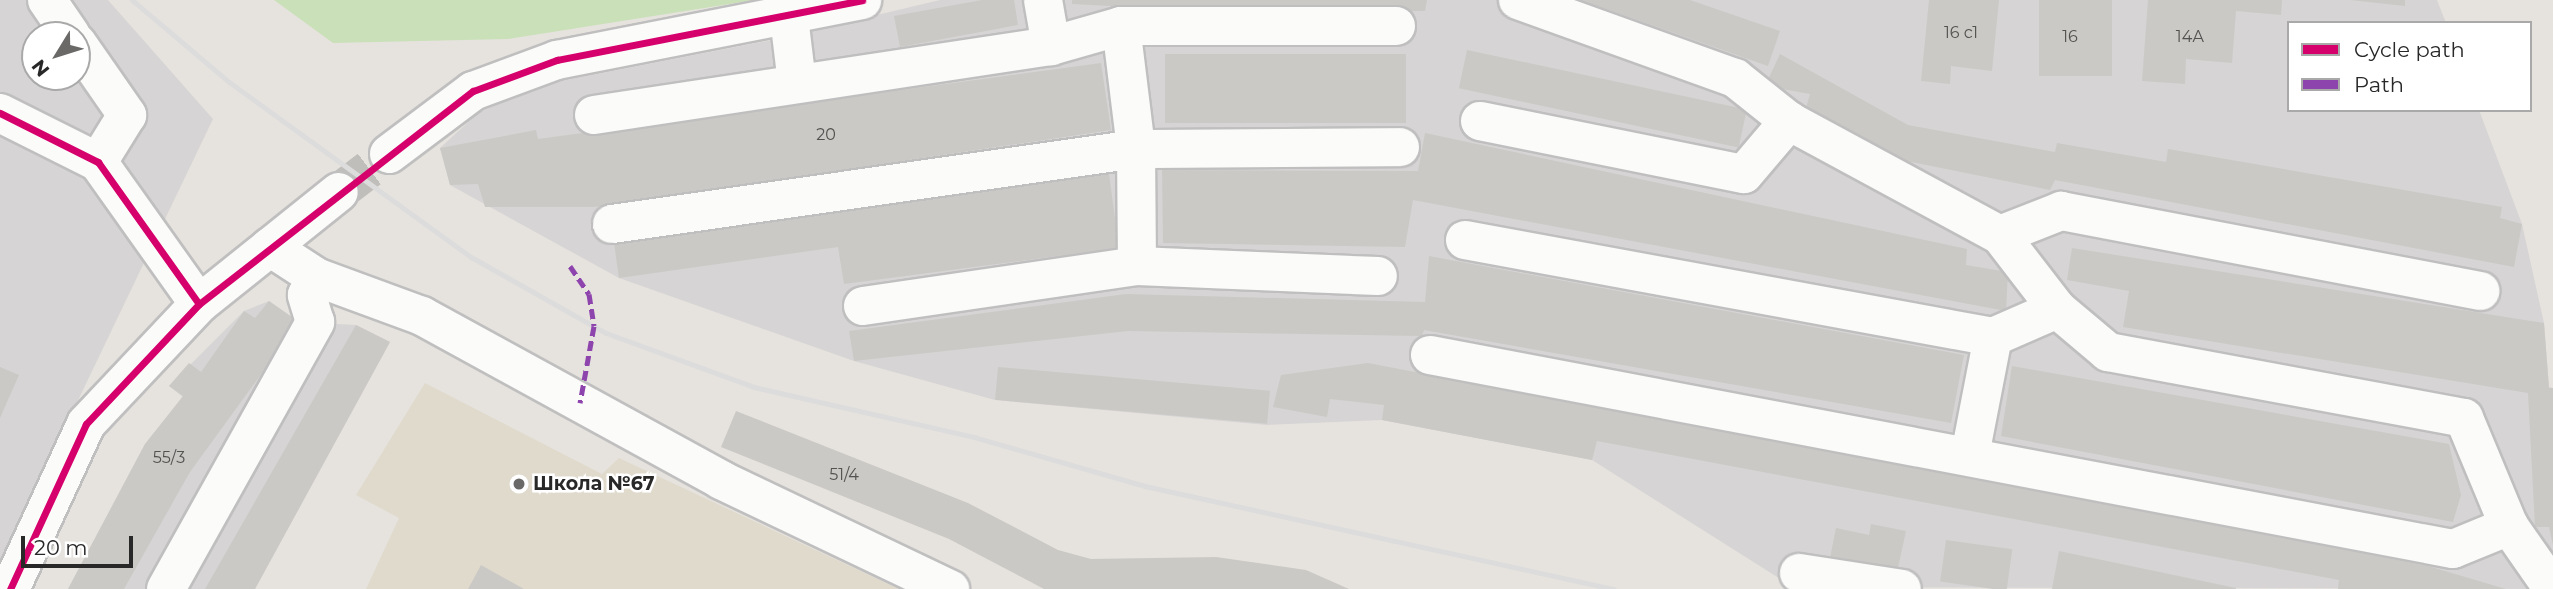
<!DOCTYPE html>
<meta charset="utf-8">
<style>
body{margin:0}
#map{position:relative;width:2553px;height:589px;overflow:hidden;background:#e6e3de;font-family:Montserrat,sans-serif}
div>[style]{position:absolute}
[style*='--x']{left:calc(var(--x)*1px);top:calc(var(--y)*1px);width:calc(var(--w)*1px);rotate:calc(var(--a)*1deg)}
.industrial>*{inset:0;background:#d6d4d5}
.education>*{inset:0;background:#e0dacd}
.green>*{inset:0;background:#cae0b9}
.building>*{inset:0;background:#cbc9c5;transform-origin:0 0}
.minor-tunnel>*{height:38px;margin-top:-19px;transform-origin:0;background:repeating-linear-gradient(90deg,#c0beba 0 38px,transparent 0 57px)}
.roads{filter:drop-shadow(2px 0 #c0bfbf) drop-shadow(-2px 0 #c0bfbf) drop-shadow(0 2px #c0bfbf) drop-shadow(0 -2px #c0bfbf)}
.minor>*{height:38px;margin:-19px;padding:0 19px;transform-origin:19px;border-radius:19px;background:#fbfbfa}
.rail>*{height:5px;margin:-2.5px;padding:0 2.5px;transform-origin:2.5px;border-radius:2.5px;background:#dddcdd}
.quiet>*{height:5px;margin-top:-2.5px;transform-origin:0;background:repeating-linear-gradient(90deg,#8e44ad 0 10px,transparent 0 15px)}
.cycleway>*{height:7px;margin:-3.5px;padding:0 3.5px;transform-origin:3.5px;border-radius:3.5px;background:#d6006c}
.dots>*{width:19px;height:19px;translate:-50% -50%;box-sizing:border-box;border:4px solid #fff;border-radius:50%}
span{translate:-50% -50%;white-space:nowrap;text-align:center;line-height:1.15;-webkit-text-stroke:5px #fff;paint-order:stroke}
.number-label{font-size:16px;color:#525251}
.number-label span{-webkit-text-stroke-width:0}
.poi-label{font-size:19px;color:#282828;font-weight:700}
.left{translate:0 -50%;text-align:left}
.legend{position:absolute;left:2287px;top:21px;width:245px;height:91px;box-sizing:border-box;background:#fff;border:2px solid #a9a9a9;margin:0;padding:9px 12px;list-style:none;font-size:21px;color:#282828}
.legend li{display:flex;align-items:center;gap:14px;height:35px}
.legend b{width:35px;border:2px solid #a9a9a9}
.north{position:absolute;left:21px;top:21px;width:70px;height:70px;box-sizing:border-box;background:#fff;border:2px solid #a9a9a9;border-radius:50%;rotate:232deg;font-size:19px;font-weight:700;line-height:28px;text-align:center;color:#282828}
.north::after{content:'';display:block;margin:auto;width:24px;height:32px;background:#6a6968;clip-path:polygon(50% 0,100% 100%,50% 72%,0 100%)}
.scale{position:absolute;left:21px;top:536px;width:112px;height:32px;box-sizing:border-box;border:4px solid #282828;border-top:0;padding-left:9px;font-size:21px;line-height:24px;white-space:nowrap;color:#282828;-webkit-text-stroke:5px #fff;paint-order:stroke}
</style>
<div id="map">
<div class="industrial">
<div style="clip-path:polygon(evenodd,0 0,108px 0,213px 119px,0 563px,0 0,35px 35px,77px 35px,77px 77px,35px 77px,35px 35px)"></div>
<div style="clip-path:polygon(940px 0,2437px 0,2446px 23px,2289px 23px,2289px 110px,2479px 110px,2522px 224px,2544px 323px,2549px 387px,2553px 388px,2553px 589px,1793px 587px,1592px 460px,1382px 420px,1267px 425px,995px 400px,854px 361px,619px 278px,450px 185px,440px 148px,477px 114px,530px 87px,772px 40px)"></div>
<div style="clip-path:polygon(269px 301px,299px 322px,356px 325px,390px 342px,255px 589px,68px 589px,145px 444px,183px 397px,169px 386px,244px 311px)"></div>
</div>
<div class="education">
<div style="clip-path:polygon(425px 383px,602px 474px,619px 458px,899px 589px,366px 589px,399px 518px,356px 495px)"></div>
</div>
<div class="green">
<div style="clip-path:polygon(274px 0,755px 0,508px 39px,333px 43px)"></div>
</div>
<div class="building">
<div style="clip-path:polygon(982px 0,1014px 0,1018px 25px,900px 47px,894px 16px)"></div>
<div style="clip-path:polygon(1072px 0,1427px 0,1425px 11px,1248px 13px,1072px 4px)"></div>
<div style="clip-path:polygon(1581px 0,1690px 0,1780px 31px,1768px 66px)"></div>
<div style="clip-path:polygon(1929px 0,1999px 0,1992px 71px,1951px 66px,1950px 84px,1921px 81px)"></div>
<div style="left:2039px;top:0;width:73px;height:76px"></div>
<div style="clip-path:polygon(2148px 0,2282px 0,2281px 15px,2236px 11px,2232px 63px,2186px 59px,2185px 84px,2142px 81px)"></div>
<div style="clip-path:polygon(2350px 0,2405px 0,2405px 6px)"></div>
<div style="left:1467px;top:50px;width:286px;height:39px;rotate:12deg"></div>
<div style="left:1165px;top:54px;width:241px;height:69px"></div>
<div style="clip-path:polygon(1780px 54px,1908px 125px,2055px 152px,2057px 143px,2166px 162px,2168px 149px,2502px 207px,2500px 218px,2522px 224px,2514px 267px,2055px 180px,2050px 190px,1857px 151px,1825px 128px,1827px 118px,1806px 108px,1810px 94px,1765px 86px)"></div>
<div style="clip-path:polygon(1101px 63px,1111px 130px,594px 207px,485px 207px,478px 184px,450px 185px,440px 148px,536px 130px,538px 139px)"></div>
<div style="clip-path:polygon(1425px 133px,1967px 249px,1966px 265px,2008px 272px,2006px 311px,1413px 200px,1405px 247px,1163px 243px,1162px 170px,1418px 171px)"></div>
<div style="clip-path:polygon(1109px 174px,1119px 248px,844px 284px,838px 247px,619px 278px,614px 243px)"></div>
<div style="clip-path:polygon(2072px 248px,2544px 323px,2549px 388px,2553px 388px,2553px 545px,2549px 527px,2535px 527px,2528px 393px,2123px 327px,2129px 291px,2067px 280px)"></div>
<div style="clip-path:polygon(1429px 256px,1964px 355px,1951px 423px,1424px 330px,1422px 336px,1128px 331px,854px 361px,849px 331px,1126px 294px,1425px 302px)"></div>
<div style="clip-path:polygon(269px 301px,299px 322px,190px 472px,124px 589px,68px 589px,145px 444px,183px 396px,169px 386px,189px 363px,201px 372px,244px 311px,255px 318px)"></div>
<div style="clip-path:polygon(356px 325px,390px 342px,255px 589px,205px 589px)"></div>
<div style="clip-path:polygon(1368px 363px,2428px 566px,2506px 589px,2338px 589px,2339px 580px,1597px 441px,1592px 460px,1382px 420px,1384px 405px,1330px 399px,1327px 417px,1273px 407px,1281px 375px)"></div>
<div style="clip-path:polygon(2012px 366px,2449px 444px,2461px 495px,2453px 522px,2001px 436px)"></div>
<div style="clip-path:polygon(0 367px,19px 375px,0 418px)"></div>
<div style="left:998px;top:367px;width:273px;height:33px;rotate:5deg"></div>
<div style="clip-path:polygon(736px 411px,968px 503px,1058px 550px,1091px 559px,1216px 557px,1306px 570px,1349px 589px,1044px 589px,949px 539px,721px 447px)"></div>
<div style="clip-path:polygon(1871px 524px,1906px 531px,1896px 577px,1829px 563px,1836px 528px,1869px 535px)"></div>
<div style="left:1946px;top:540px;width:67px;height:42px;rotate:8deg"></div>
<div style="clip-path:polygon(2059px 551px,2236px 588px,2236px 589px,2052px 589px)"></div>
<div style="clip-path:polygon(481px 565px,524px 589px,468px 589px)"></div>
</div>
<div class="minor-tunnel">
<div style="--x:339;--y:192;--w:63;--a:-37.2"></div>
</div>
<div class="roads">
<div class="minor">
<div style="--x:47;--y:0;--w:42;--a:55.6"></div>
<div style="--x:1043;--y:0;--w:47;--a:80.1"></div>
<div style="--x:1518;--y:0;--w:231;--a:19.8"></div>
<div style="--x:1735;--y:78;--w:69;--a:38.5"></div>
<div style="--x:1789;--y:121;--w:240;--a:28.4"></div>
<div style="--x:2000;--y:235;--w:93;--a:52.4"></div>
<div style="--x:2057;--y:309;--w:67;--a:40.1"></div>
<div style="--x:2108;--y:352;--w:362;--a:10.5"></div>
<div style="--x:2464;--y:418;--w:117;--a:67.4"></div>
<div style="--x:2509;--y:526;--w:77;--a:55.1"></div>
<div style="--x:789;--y:17;--w:66;--a:83.1"></div>
<div style="--x:1121;--y:26;--w:124;--a:83"></div>
<div style="--x:1136;--y:149;--w:117;--a:89.5"></div>
<div style="--x:77;--y:43;--w:88;--a:55.2"></div>
<div style="--x:127;--y:115;--w:55;--a:121.7"></div>
<div style="--x:0;--y:113;--w:110;--a:26.6"></div>
<div style="--x:98;--y:162;--w:174;--a:54.6"></div>
<div style="--x:199;--y:304;--w:165;--a:133.3"></div>
<div style="--x:86;--y:424;--w:182;--a:114.7"></div>
<div style="--x:594;--y:115;--w:462;--a:-8.6"></div>
<div style="--x:1051;--y:46;--w:73;--a:-15.9"></div>
<div style="--x:1121;--y:26;--w:275;--a:0"></div>
<div style="--x:1480;--y:121;--w:269;--a:11.4"></div>
<div style="--x:1744;--y:174;--w:70;--a:-49.7"></div>
<div style="--x:389;--y:154;--w:105;--a:-36.9"></div>
<div style="--x:473;--y:91;--w:90;--a:-20.3"></div>
<div style="--x:557;--y:60;--w:311;--a:-11.1"></div>
<div style="--x:612;--y:224;--w:529;--a:-8.15"></div>
<div style="--x:1136;--y:149;--w:264;--a:-0.4"></div>
<div style="--x:2000;--y:235;--w:66;--a:-21.5"></div>
<div style="--x:2061;--y:211;--w:427;--a:10.8"></div>
<div style="--x:1465;--y:240;--w:537;--a:10.41"></div>
<div style="--x:1993;--y:337;--w:70;--a:-23.6"></div>
<div style="--x:270;--y:247;--w:55;--a:33.1"></div>
<div style="--x:316;--y:277;--w:113;--a:20.2"></div>
<div style="--x:422;--y:316;--w:341;--a:28.7"></div>
<div style="--x:721;--y:480;--w:254;--a:25.5"></div>
<div style="--x:199;--y:304;--w:179;--a:-38.7"></div>
<div style="--x:863;--y:306;--w:277;--a:-8.3"></div>
<div style="--x:1137;--y:266;--w:241;--a:2.4"></div>
<div style="--x:1430;--y:355;--w:1041;--a:10.74"></div>
<div style="--x:2453;--y:549;--w:61;--a:-22.3"></div>
<div style="--x:1970;--y:455;--w:120;--a:-79"></div>
<div style="--x:1799;--y:573;--w:104;--a:8.8"></div>
<div style="--x:166;--y:589;--w:306;--a:-60.8"></div>
<div style="--x:315;--y:322;--w:28;--a:-107"></div>
<div style="--x:307;--y:295;--w:20;--a:-63"></div>
</div>
</div>
<div class="rail">
<div style="--x:132;--y:0;--w:127;--a:40.2"></div>
<div style="--x:229;--y:82;--w:299;--a:35.9"></div>
<div style="--x:471;--y:257;--w:155;--a:29.4"></div>
<div style="--x:606;--y:333;--w:158;--a:20"></div>
<div style="--x:754;--y:387;--w:226;--a:12.8"></div>
<div style="--x:974;--y:437;--w:178;--a:16"></div>
<div style="--x:1145;--y:486;--w:480;--a:12.4"></div>
</div>
<div class="quiet">
<div style="--x:570;--y:266;--w:34;--a:56"></div>
<div style="--x:589;--y:294;--w:32;--a:81"></div>
<div style="--x:594;--y:326;--w:78;--a:100.3"></div>
</div>
<div class="cycleway">
<div style="--x:0;--y:113;--w:110;--a:26.6"></div>
<div style="--x:98;--y:162;--w:174;--a:54.6"></div>
<div style="--x:199;--y:304;--w:165;--a:133.3"></div>
<div style="--x:86;--y:424;--w:182;--a:114.7"></div>
<div style="--x:199;--y:304;--w:347;--a:-37.9"></div>
<div style="--x:473;--y:91;--w:90;--a:-20.3"></div>
<div style="--x:557;--y:60;--w:311;--a:-11.1"></div>
</div>
<div class="dots">
<div style="left:519px;top:484px;background:#6a6968"></div>
</div>
<div class="number-label">
<span style="left:1961px;top:33px">16 с1</span>
<span style="left:2070px;top:37px">16</span>
<span style="left:2190px;top:37px">14А</span>
<span style="left:826px;top:135px">20</span>
<span style="left:169px;top:458px">55/3</span>
<span style="left:844px;top:475px">51/4</span>
</div>
<div class="poi-label">
<span class="left" style="left:533px;top:484px">Школа №67</span>
</div>
<ul class="legend">
<li><b style="height:9px;background:#d6006c"></b>Cycle path</li>
<li><b style="height:9px;background:#8e44ad"></b>Path</li>
</ul>
<div class="north">N</div>
<div class="scale">20 m</div>
</div>
